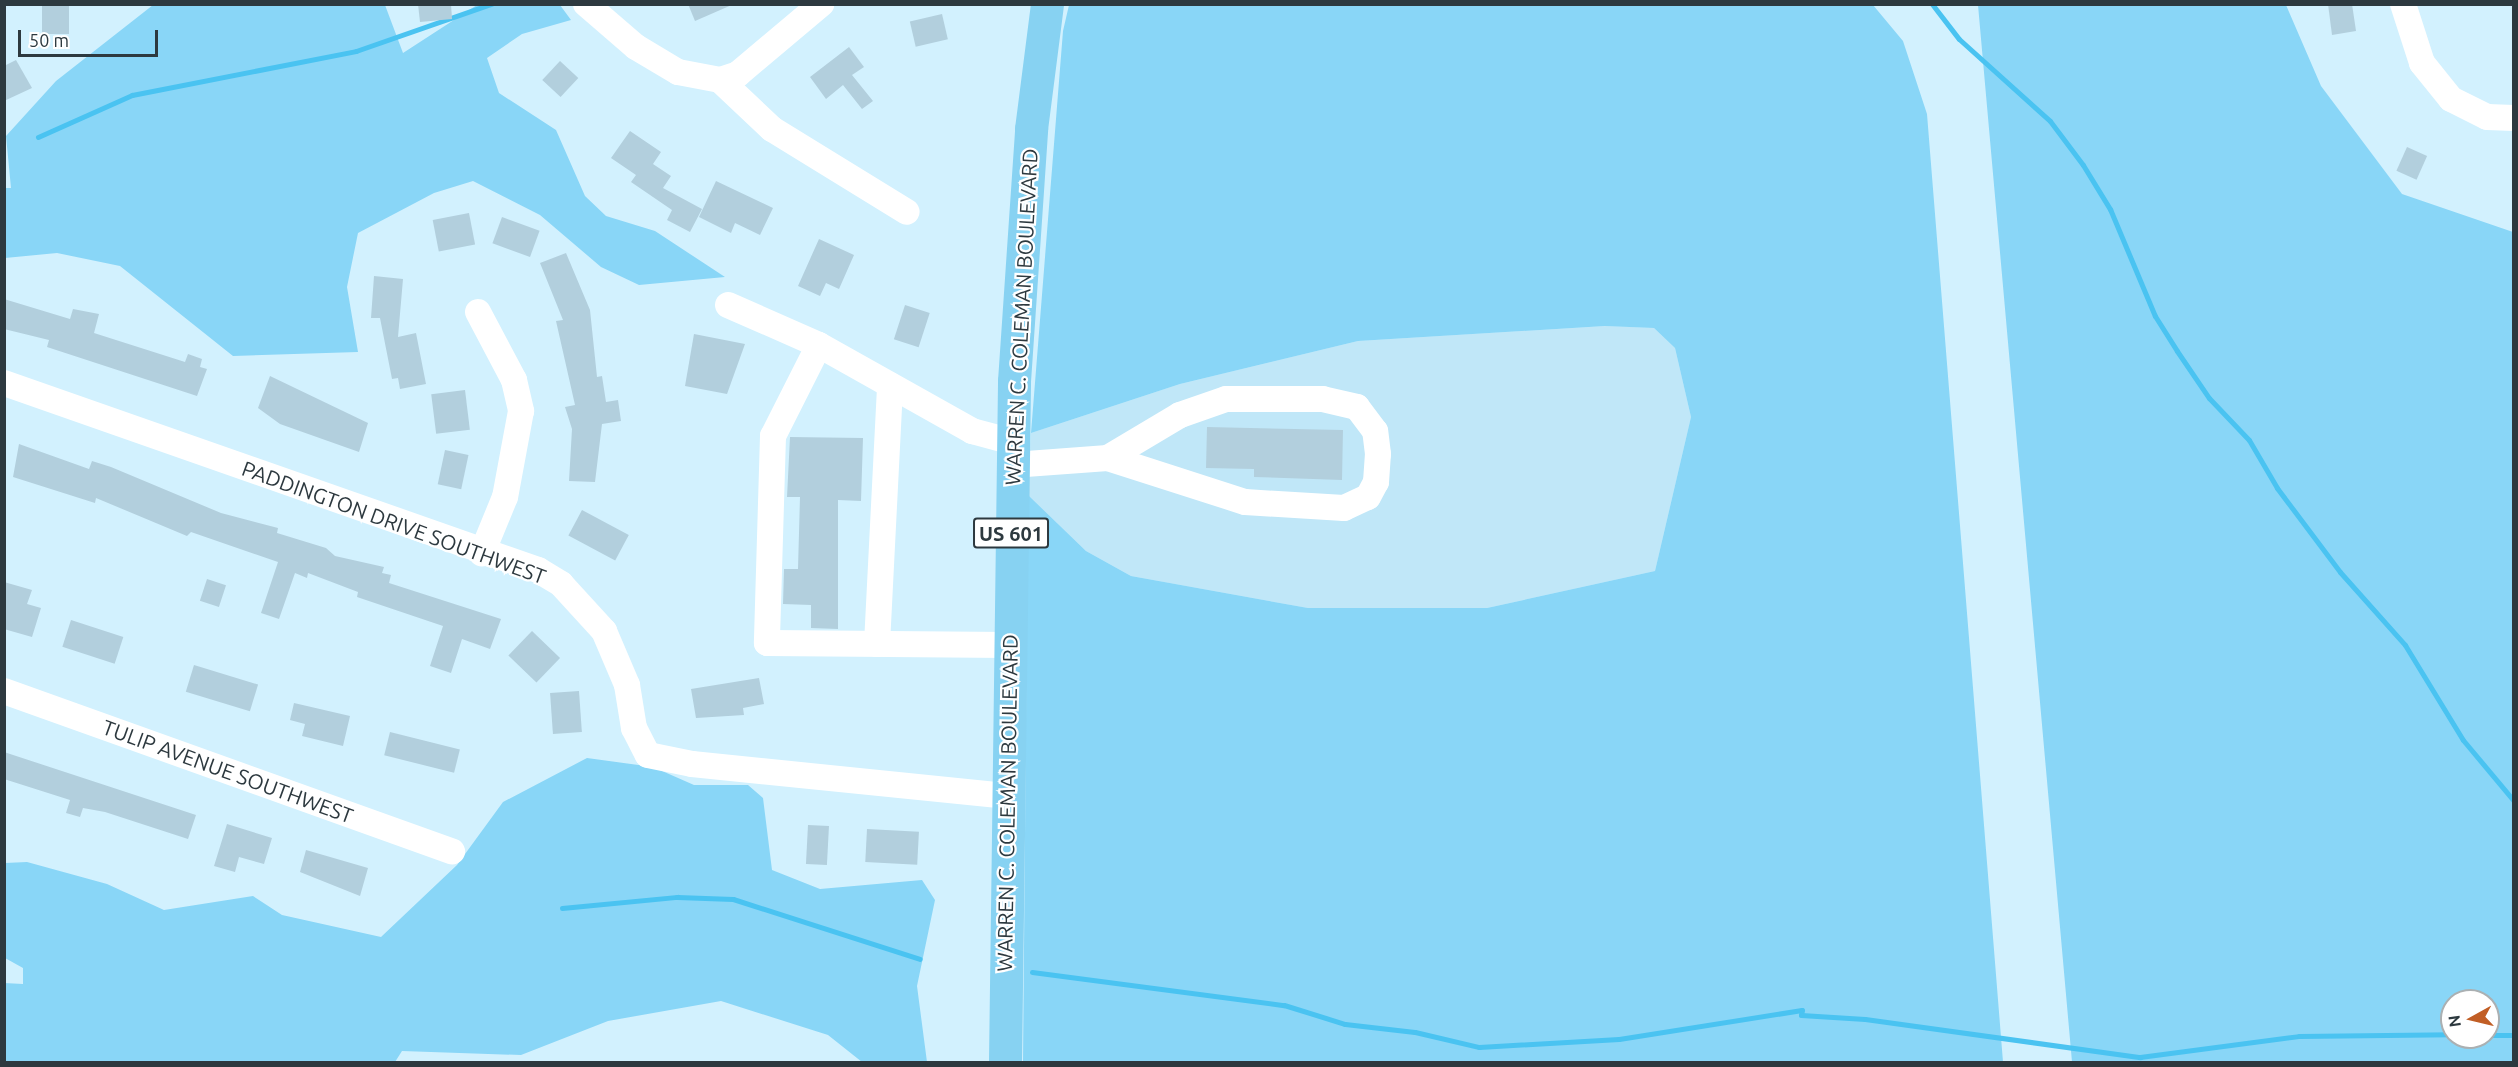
<!DOCTYPE html>
<style>
body{margin:0}
#map{position:relative;width:2518px;height:1067px;overflow:hidden;background:#d2f1fe;font-family:Ubuntu,sans-serif}
div>[style]{position:absolute}
[style*='--x']{left:calc(var(--x)*1px);top:calc(var(--y)*1px);width:calc(var(--w)*1px);rotate:calc(var(--a)*1deg)}
.built>*{inset:0;background:#c0e7f8}
.green>*{inset:0;background:#89d6f7}
.stream>*{height:5px;margin:-2.5px;padding:0 2.5px;transform-origin:2.5px;border-radius:2.5px;background:#4ac3f1}
.building>*{inset:0;background:#b2cfdd;transform-origin:0 0}
.minor>*{height:26px;margin:-13px;padding:0 13px;transform-origin:13px;border-radius:13px;background:#fff}
.highway>*{height:33px;margin:-16.5px;padding:0 16.5px;transform-origin:16.5px;border-radius:16.5px;background:#87d2f2}
span{translate:-50% -50%;white-space:nowrap;text-align:center;line-height:1.15;-webkit-text-stroke:4.5px #fff;paint-order:stroke}
.shield-label span{padding:2px 4px;background:#fff;border:2px solid;border-radius:4px;-webkit-text-stroke-width:0}
.shield-label{font-size:20px;color:#2d393f;font-weight:700}
.street-label{font-size:21px;color:#2d393f}
.frame{position:absolute;inset:0;border:6px solid #2d393f;pointer-events:none}
.north{position:absolute;left:2440px;top:989px;width:60px;height:60px;box-sizing:border-box;background:#fff;border:2px solid #abb0b2;border-radius:50%;rotate:262deg;font-size:16px;font-weight:700;line-height:24px;text-align:center;color:#2d393f}
.north::after{content:'';display:block;margin:auto;width:21px;height:27px;background:#c15e25;clip-path:polygon(50% 0,100% 100%,50% 72%,0 100%)}
.scale{position:absolute;left:18px;top:30px;width:140px;height:27px;box-sizing:border-box;border:3px solid #2d393f;border-top:0;padding-left:8px;font-size:18px;line-height:21px;white-space:nowrap;color:#2d393f;-webkit-text-stroke:4px #fff;paint-order:stroke}
</style>
<div id="map">
<div class="built">
<div style="clip-path:polygon(1606px 326px,1654px 328px,1675px 348px,1691px 417px,1655px 571px,1487px 608px,1308px 608px,1131px 576px,1086px 551px,1028px 495px,1031px 433px,1180px 384px,1358px 341px)"></div>
</div>
<div class="green">
<div style="clip-path:polygon(153px 5px,385px 5px,403px 53px,477px 5px,560px 5px,571px 20px,522px 34px,487px 58px,499px 93px,556px 130px,585px 196px,606px 216px,655px 231px,725px 277px,639px 285px,601px 267px,540px 215px,473px 181px,434px 193px,358px 233px,347px 287px,358px 352px,233px 356px,120px 266px,57px 253px,5px 258px,5px 188px,11px 188px,6px 136px,56px 81px)"></div>
<div style="clip-path:polygon(1069px 5px,1873px 5px,1903px 41px,1927px 114px,2003px 1062px,1023px 1062px,1028px 495px,1086px 551px,1131px 576px,1308px 608px,1487px 608px,1655px 571px,1691px 417px,1675px 348px,1654px 328px,1605px 326px,1358px 341px,1180px 384px,1031px 433px,1063px 31px)"></div>
<div style="clip-path:polygon(evenodd,1978px 5px,2286px 5px,2321px 86px,2402px 194px,2513px 232px,2513px 1062px,2072px 1062px,1978px 5px,2452px 1001px,2488px 1001px,2488px 1037px,2452px 1037px,2452px 1001px)"></div>
<div style="clip-path:polygon(587px 758px,653px 767px,694px 785px,748px 785px,763px 798px,772px 870px,820px 889px,922px 880px,935px 900px,917px 986px,927px 1062px,862px 1062px,828px 1035px,721px 1001px,608px 1021px,521px 1055px,402px 1051px,395px 1062px,5px 1062px,4px 983px,23px 984px,23px 968px,5px 958px,5px 863px,27px 862px,107px 884px,164px 910px,253px 896px,282px 915px,381px 937px,457px 865px,503px 802px)"></div>
</div>
<div class="stream">
<div style="--x:1932;--y:4;--w:44;--a:52.4"></div>
<div style="--x:1959;--y:39;--w:122;--a:42"></div>
<div style="--x:2050;--y:121;--w:55;--a:53.1"></div>
<div style="--x:2083;--y:165;--w:52;--a:58.5"></div>
<div style="--x:2110;--y:209;--w:116;--a:67.2"></div>
<div style="--x:2155;--y:316;--w:41;--a:57.8"></div>
<div style="--x:2177;--y:351;--w:57;--a:55.8"></div>
<div style="--x:2209;--y:398;--w:58;--a:46.4"></div>
<div style="--x:2249;--y:440;--w:56;--a:59.7"></div>
<div style="--x:2277;--y:488;--w:105;--a:53.1"></div>
<div style="--x:2340;--y:572;--w:98;--a:48.3"></div>
<div style="--x:2405;--y:645;--w:111;--a:58.6"></div>
<div style="--x:2463;--y:740;--w:80;--a:50.1"></div>
<div style="--x:38;--y:137;--w:103;--a:-24.1"></div>
<div style="--x:132;--y:95;--w:228;--a:-11.1"></div>
<div style="--x:356;--y:51;--w:143;--a:-19.2"></div>
<div style="--x:562;--y:908;--w:116;--a:-5.5"></div>
<div style="--x:677;--y:897;--w:56;--a:2"></div>
<div style="--x:733;--y:899;--w:196;--a:17.8"></div>
<div style="--x:1032;--y:972;--w:254;--a:7.5"></div>
<div style="--x:1284;--y:1005;--w:64;--a:17.3"></div>
<div style="--x:1345;--y:1024;--w:70;--a:6.5"></div>
<div style="--x:1415;--y:1032;--w:66;--a:13.2"></div>
<div style="--x:1479;--y:1047;--w:140;--a:-3.3"></div>
<div style="--x:1619;--y:1039;--w:185;--a:-9"></div>
<div style="--x:1802;--y:1010;--w:5;--a:101"></div>
<div style="--x:1801;--y:1015;--w:64;--a:3.6"></div>
<div style="--x:1865;--y:1019;--w:278;--a:7.9"></div>
<div style="--x:2140;--y:1057;--w:160;--a:-7.5"></div>
<div style="--x:2299;--y:1036;--w:153;--a:-0.7"></div>
<div style="--x:2488;--y:1035;--w:26;--a:0"></div>
</div>
<div class="building">
<div style="left:42px;top:4px;width:27px;height:30px"></div>
<div style="clip-path:polygon(418px 4px,451px 4px,452px 19px,420px 22px)"></div>
<div style="clip-path:polygon(688px 4px,734px 4px,695px 21px)"></div>
<div style="clip-path:polygon(2328px 4px,2352px 4px,2356px 31px,2332px 35px)"></div>
<div style="left:942px;top:14px;width:26px;height:33px;rotate:77deg"></div>
<div style="clip-path:polygon(849px 47px,864px 67px,852px 75px,873px 101px,862px 109px,843px 85px,826px 99px,810px 77px)"></div>
<div style="clip-path:polygon(16px 60px,32px 88px,4px 101px,4px 66px)"></div>
<div style="left:560px;top:61px;width:25px;height:26px;rotate:43deg"></div>
<div style="clip-path:polygon(630px 131px,661px 152px,653px 164px,671px 176px,663px 188px,702px 209px,690px 232px,667px 220px,672px 210px,631px 182px,636px 175px,611px 158px)"></div>
<div style="left:2407px;top:147px;width:22px;height:26px;rotate:24deg"></div>
<div style="clip-path:polygon(716px 181px,773px 208px,760px 235px,735px 223px,731px 233px,699px 217px)"></div>
<div style="left:469px;top:213px;width:32px;height:37px;rotate:79deg"></div>
<div style="left:502px;top:217px;width:40px;height:28px;rotate:20deg"></div>
<div style="clip-path:polygon(819px 239px,854px 255px,839px 289px,826px 283px,820px 296px,798px 286px)"></div>
<div style="clip-path:polygon(566px 253px,590px 310px,597px 377px,602px 376px,606px 402px,618px 400px,621px 421px,602px 424px,595px 482px,569px 481px,572px 429px,565px 407px,575px 405px,556px 321px,563px 320px,540px 263px)"></div>
<div style="clip-path:polygon(374px 276px,403px 279px,398px 337px,416px 333px,426px 384px,400px 389px,398px 378px,392px 379px,380px 318px,371px 318px)"></div>
<div style="clip-path:polygon(4px 299px,70px 319px,73px 309px,99px 314px,94px 333px,185px 362px,188px 354px,202px 359px,200px 367px,207px 369px,197px 396px,47px 347px,49px 340px,4px 329px)"></div>
<div style="left:905px;top:305px;width:26px;height:36px;rotate:18deg"></div>
<div style="clip-path:polygon(694px 334px,745px 344px,727px 394px,685px 386px)"></div>
<div style="clip-path:polygon(270px 376px,368px 423px,359px 452px,280px 424px,258px 408px)"></div>
<div style="left:465px;top:390px;width:40px;height:34px;rotate:83deg"></div>
<div style="clip-path:polygon(1207px 427px,1343px 430px,1342px 480px,1254px 477px,1254px 469px,1206px 468px)"></div>
<div style="clip-path:polygon(790px 437px,863px 438px,861px 501px,838px 500px,838px 629px,811px 628px,811px 605px,783px 604px,784px 569px,798px 569px,800px 497px,787px 497px)"></div>
<div style="clip-path:polygon(19px 444px,89px 469px,92px 461px,111px 467px,221px 513px,278px 528px,277px 533px,326px 548px,335px 556px,384px 567px,382px 573px,391px 575px,389px 583px,501px 619px,490px 649px,462px 639px,451px 673px,430px 666px,443px 626px,357px 597px,358px 592px,308px 573px,307px 578px,295px 573px,279px 619px,261px 613px,278px 562px,191px 532px,187px 536px,96px 498px,95px 503px,13px 477px)"></div>
<div style="left:445px;top:450px;width:24px;height:35px;rotate:12deg"></div>
<div style="left:582px;top:510px;width:53px;height:29px;rotate:28deg"></div>
<div style="left:207px;top:579px;width:20px;height:23px;rotate:18deg"></div>
<div style="clip-path:polygon(4px 582px,32px 590px,27px 604px,41px 608px,32px 637px,4px 629px)"></div>
<div style="left:71px;top:620px;width:55px;height:28px;rotate:18deg"></div>
<div style="left:532px;top:631px;width:39px;height:34px;rotate:44deg"></div>
<div style="left:194px;top:665px;width:67px;height:28px;rotate:17deg"></div>
<div style="clip-path:polygon(759px 678px,764px 704px,743px 708px,744px 715px,696px 718px,691px 689px)"></div>
<div style="left:579px;top:691px;width:41px;height:29px;rotate:86deg"></div>
<div style="clip-path:polygon(294px 703px,350px 716px,343px 746px,302px 736px,305px 724px,290px 720px)"></div>
<div style="left:390px;top:732px;width:72px;height:24px;rotate:14deg"></div>
<div style="clip-path:polygon(4px 752px,196px 815px,188px 839px,105px 812px,83px 808px,80px 817px,66px 813px,70px 800px,4px 779px)"></div>
<div style="clip-path:polygon(227px 824px,272px 838px,264px 864px,239px 857px,235px 872px,214px 866px)"></div>
<div style="left:808px;top:825px;width:21px;height:39px;rotate:3deg"></div>
<div style="left:867px;top:829px;width:52px;height:33px;rotate:3deg"></div>
<div style="clip-path:polygon(306px 850px,368px 868px,360px 896px,300px 872px)"></div>
</div>
<div class="minor">
<div style="--x:586;--y:4;--w:66;--a:40.7"></div>
<div style="--x:636;--y:47;--w:49;--a:30.8"></div>
<div style="--x:678;--y:72;--w:43;--a:10.8"></div>
<div style="--x:720;--y:80;--w:19;--a:-18"></div>
<div style="--x:738;--y:74;--w:109;--a:-40.1"></div>
<div style="--x:2403;--y:4;--w:62;--a:72.1"></div>
<div style="--x:2422;--y:63;--w:46;--a:51.1"></div>
<div style="--x:2451;--y:99;--w:40;--a:26.6"></div>
<div style="--x:2487;--y:117;--w:27;--a:2"></div>
<div style="--x:720;--y:80;--w:71;--a:43.3"></div>
<div style="--x:772;--y:129;--w:158;--a:31.6"></div>
<div style="--x:728;--y:305;--w:99;--a:23.7"></div>
<div style="--x:819;--y:345;--w:176;--a:29.3"></div>
<div style="--x:972;--y:431;--w:42;--a:15"></div>
<div style="--x:478;--y:312;--w:77;--a:62.1"></div>
<div style="--x:514;--y:380;--w:32;--a:77"></div>
<div style="--x:521;--y:411;--w:87;--a:100.5"></div>
<div style="--x:505;--y:497;--w:61;--a:112.3"></div>
<div style="--x:819;--y:345;--w:102;--a:116.8"></div>
<div style="--x:773;--y:436;--w:207;--a:91.7"></div>
<div style="--x:767;--y:643;--w:242;--a:0.5"></div>
<div style="--x:4;--y:383;--w:566;--a:19.3"></div>
<div style="--x:538;--y:570;--w:27;--a:31"></div>
<div style="--x:561;--y:584;--w:64;--a:47.5"></div>
<div style="--x:604;--y:631;--w:59;--a:66.9"></div>
<div style="--x:627;--y:685;--w:44;--a:80.8"></div>
<div style="--x:634;--y:728;--w:30;--a:63"></div>
<div style="--x:648;--y:755;--w:45;--a:11.6"></div>
<div style="--x:692;--y:764;--w:318;--a:5.8"></div>
<div style="--x:1013;--y:465;--w:95;--a:-4.2"></div>
<div style="--x:1108;--y:458;--w:144;--a:17.8"></div>
<div style="--x:1245;--y:502;--w:99;--a:3.5"></div>
<div style="--x:1344;--y:508;--w:26;--a:-25"></div>
<div style="--x:1368;--y:497;--w:17;--a:-62"></div>
<div style="--x:1376;--y:482;--w:28;--a:-86"></div>
<div style="--x:1378;--y:454;--w:23;--a:-97"></div>
<div style="--x:1375;--y:431;--w:30;--a:-127"></div>
<div style="--x:1357;--y:407;--w:35;--a:-167"></div>
<div style="--x:1323;--y:399;--w:97;--a:180"></div>
<div style="--x:1226;--y:399;--w:49;--a:160.8"></div>
<div style="--x:1180;--y:415;--w:84;--a:149.2"></div>
<div style="--x:877;--y:644;--w:259;--a:-87.1"></div>
<div style="--x:4;--y:691;--w:476;--a:19.7"></div>
</div>
<div class="highway">
<div style="--x:1005;--y:1062;--w:681;--a:-89.24"></div>
<div style="--x:1014;--y:381;--w:253;--a:-86.1"></div>
<div style="--x:1031;--y:129;--w:126;--a:-82.7"></div>
</div>
<div class="shield-label">
<span style="left:1011px;top:533px">US 601</span>
</div>
<div class="street-label">
<span style="left:1021px;top:317px;rotate:-87deg">WARREN C. COLEMAN BOULEVARD</span>
<span style="left:394px;top:522px;rotate:20deg">PADDINGTON DRIVE SOUTHWEST</span>
<span style="left:228px;top:771px;rotate:20deg">TULIP AVENUE SOUTHWEST</span>
<span style="left:1007px;top:803px;rotate:-89deg">WARREN C. COLEMAN BOULEVARD</span>
</div>
<div class="frame"></div>
<div class="north">N</div>
<div class="scale">50 m</div>
</div>
